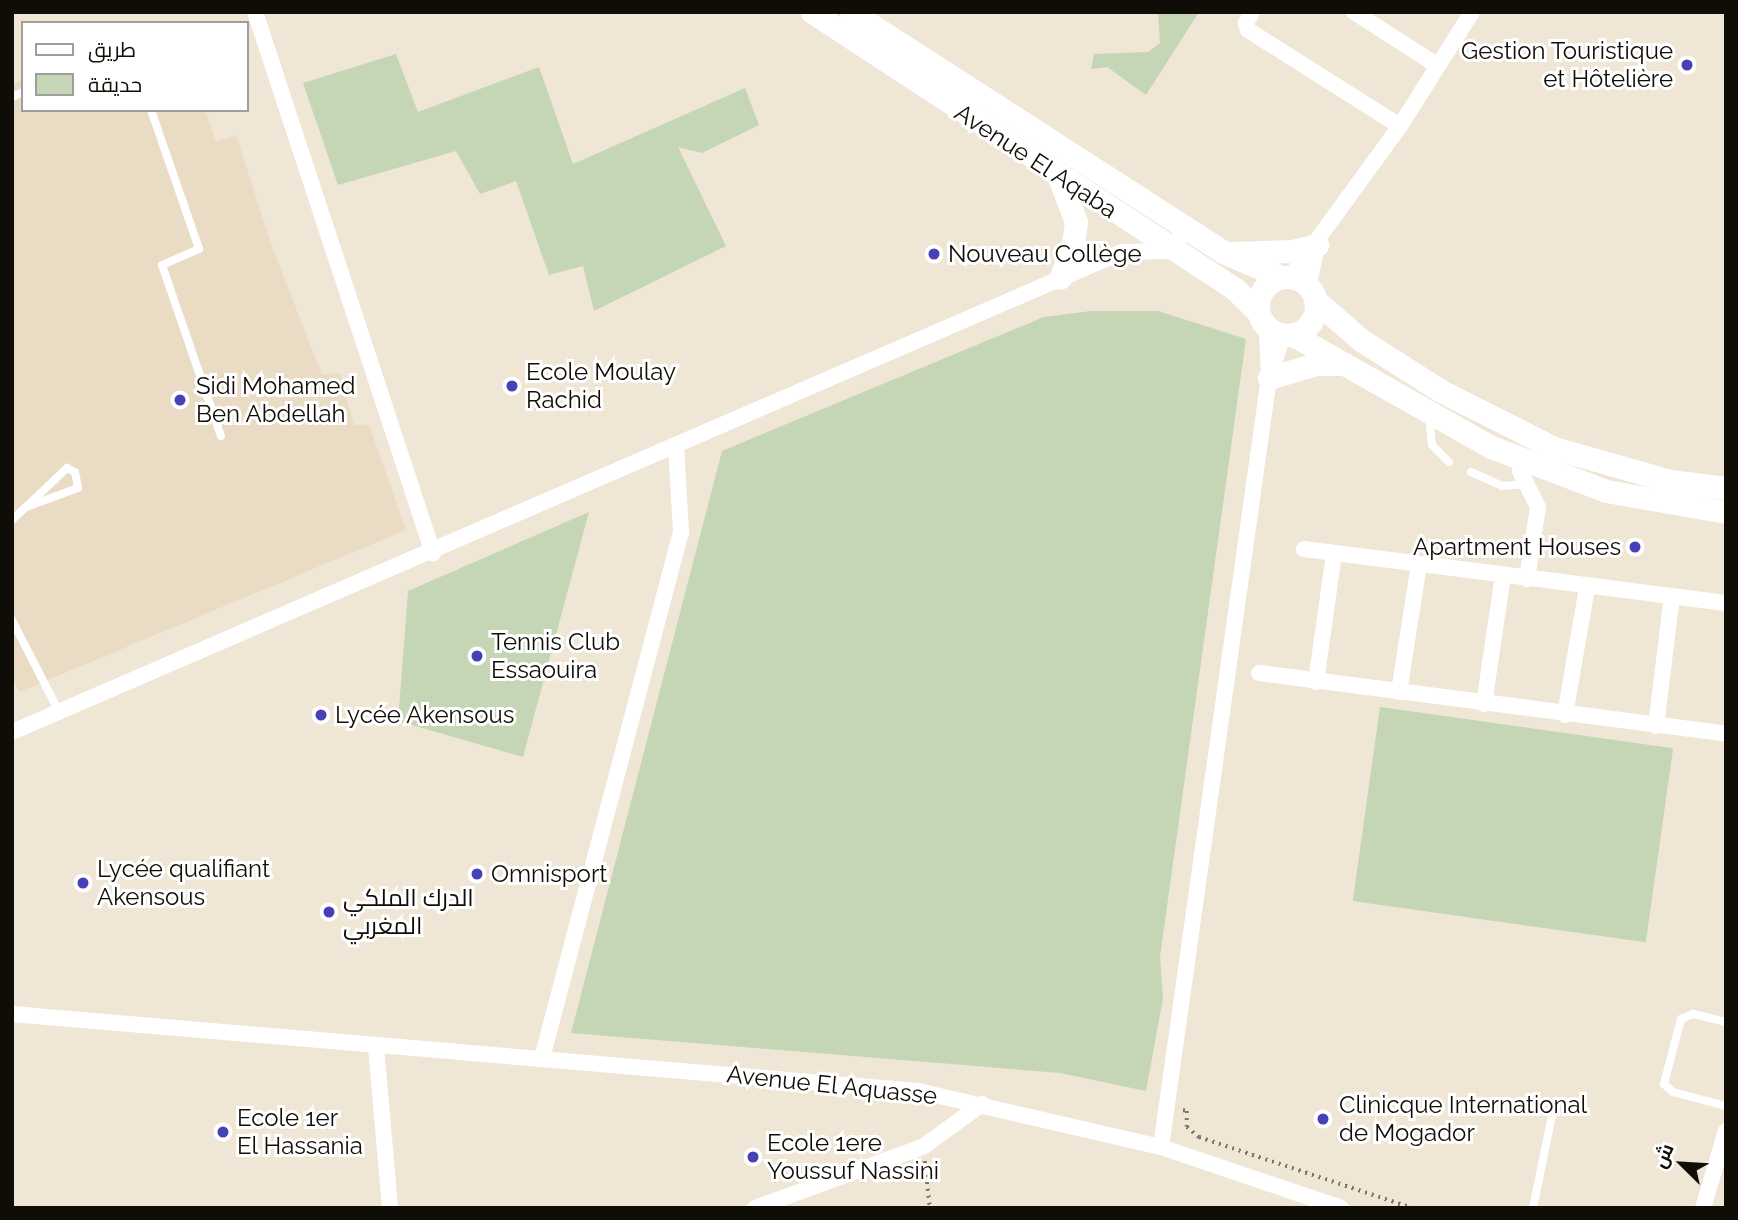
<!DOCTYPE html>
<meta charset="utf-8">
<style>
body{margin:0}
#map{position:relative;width:1738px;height:1220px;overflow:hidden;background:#f0e6d5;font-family:Raleway,Cairo,sans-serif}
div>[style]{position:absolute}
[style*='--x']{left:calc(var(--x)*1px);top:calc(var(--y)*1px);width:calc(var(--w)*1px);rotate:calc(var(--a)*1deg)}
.built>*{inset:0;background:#e9dbc4}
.green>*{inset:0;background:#c4d6b5;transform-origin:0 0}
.path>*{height:3.5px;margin-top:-1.75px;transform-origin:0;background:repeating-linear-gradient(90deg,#7d766b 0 2px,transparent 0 7px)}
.lane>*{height:8px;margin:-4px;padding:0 4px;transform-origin:4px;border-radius:4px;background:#fff}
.street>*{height:16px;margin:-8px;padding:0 8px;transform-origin:8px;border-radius:8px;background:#fff}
.secondary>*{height:23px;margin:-11.5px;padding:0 11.5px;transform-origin:11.5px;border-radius:11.5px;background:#fff}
.secondary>.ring{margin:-11.5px;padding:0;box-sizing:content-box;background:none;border:23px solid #fff;border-radius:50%}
.dots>*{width:19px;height:19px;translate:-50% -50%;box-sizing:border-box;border:4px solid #fff;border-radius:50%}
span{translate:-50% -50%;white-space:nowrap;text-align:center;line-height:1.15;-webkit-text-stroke:6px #fff;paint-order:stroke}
.poi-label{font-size:24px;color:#100d07}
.right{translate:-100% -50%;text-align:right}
.left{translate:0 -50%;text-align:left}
.street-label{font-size:24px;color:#100d07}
.frame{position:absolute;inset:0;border:14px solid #100d07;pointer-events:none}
.legend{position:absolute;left:21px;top:21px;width:228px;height:91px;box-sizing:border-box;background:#fff;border:2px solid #9f9e9c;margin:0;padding:9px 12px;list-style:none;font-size:21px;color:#100d07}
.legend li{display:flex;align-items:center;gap:14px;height:35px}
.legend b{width:35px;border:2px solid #9f9e9c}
.north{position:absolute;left:1647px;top:1129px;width:70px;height:70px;-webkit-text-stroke:5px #fff;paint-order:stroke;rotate:294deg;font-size:19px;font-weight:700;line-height:28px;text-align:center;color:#100d07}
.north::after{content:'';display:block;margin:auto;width:24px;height:32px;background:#100d07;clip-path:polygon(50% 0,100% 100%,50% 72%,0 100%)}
</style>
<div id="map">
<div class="built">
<div style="clip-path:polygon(23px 80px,23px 110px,205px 110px,216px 142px,236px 135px,271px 244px,322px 375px,340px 373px,354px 426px,369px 425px,406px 530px,19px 692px,12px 675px,12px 84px)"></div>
</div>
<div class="green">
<div style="clip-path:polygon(1158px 12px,1199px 12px,1146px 95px,1107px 67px,1091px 69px,1094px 54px,1148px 52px,1160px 43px)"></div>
<div style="clip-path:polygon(396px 54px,418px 112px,539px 67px,573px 164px,745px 88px,759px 125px,702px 153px,678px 147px,726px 246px,594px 311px,583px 266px,549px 275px,516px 181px,480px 194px,456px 151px,338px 185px,303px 83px)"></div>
<div style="clip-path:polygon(1091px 311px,1158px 311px,1246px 339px,1160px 957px,1163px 998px,1146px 1091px,1060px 1073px,571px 1033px,722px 451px,1044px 317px)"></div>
<div style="clip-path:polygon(589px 512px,523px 757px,398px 721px,408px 591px)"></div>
<div style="left:1380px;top:707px;width:296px;height:196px;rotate:8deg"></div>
</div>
<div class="path">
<div style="--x:1183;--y:1110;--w:4;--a:14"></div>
<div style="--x:1187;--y:1111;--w:16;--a:90"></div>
<div style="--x:1187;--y:1127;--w:16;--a:40"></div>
<div style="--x:1199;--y:1137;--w:225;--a:18.4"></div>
<div style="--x:925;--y:1161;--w:47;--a:83.9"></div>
</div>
<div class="lane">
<div style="--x:12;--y:97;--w:12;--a:-24"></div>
<div style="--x:151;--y:110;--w:147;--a:70.9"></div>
<div style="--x:199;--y:249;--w:40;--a:156.6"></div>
<div style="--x:162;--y:265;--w:181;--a:71"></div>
<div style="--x:1429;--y:416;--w:29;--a:84"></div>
<div style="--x:1432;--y:445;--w:24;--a:45"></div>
<div style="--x:1471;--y:472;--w:34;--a:24"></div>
<div style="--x:1502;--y:486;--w:21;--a:-5"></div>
<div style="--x:12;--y:520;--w:76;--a:-43.4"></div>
<div style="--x:67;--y:468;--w:9;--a:27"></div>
<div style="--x:75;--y:472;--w:16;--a:79"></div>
<div style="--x:78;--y:488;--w:55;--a:159.9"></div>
<div style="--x:12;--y:620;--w:103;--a:62.9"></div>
<div style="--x:1726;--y:1022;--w:34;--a:-166"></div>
<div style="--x:1693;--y:1014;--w:13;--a:157"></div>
<div style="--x:1681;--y:1019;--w:67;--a:104.7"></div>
<div style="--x:1664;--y:1084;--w:12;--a:42"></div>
<div style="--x:1673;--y:1092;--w:55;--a:14.8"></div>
<div style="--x:1533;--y:1208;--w:109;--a:-78.4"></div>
</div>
<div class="street">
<div style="--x:255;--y:12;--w:570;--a:71.79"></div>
<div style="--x:1252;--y:12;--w:13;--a:119"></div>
<div style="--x:1246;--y:23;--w:7;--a:74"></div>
<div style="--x:1248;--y:30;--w:180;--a:32.3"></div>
<div style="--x:1354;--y:12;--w:100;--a:32.7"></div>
<div style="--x:1290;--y:277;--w:187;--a:-53.9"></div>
<div style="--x:1400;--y:126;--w:135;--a:-57.7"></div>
<div style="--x:1308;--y:287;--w:41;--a:-77.3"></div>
<div style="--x:1272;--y:369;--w:35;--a:-72"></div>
<div style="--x:1526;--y:458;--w:14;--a:115"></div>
<div style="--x:1520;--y:471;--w:40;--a:63.4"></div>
<div style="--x:1538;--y:507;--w:73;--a:98.7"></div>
<div style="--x:1304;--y:549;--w:425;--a:7.3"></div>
<div style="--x:1259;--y:673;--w:471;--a:7.4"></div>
<div style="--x:1316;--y:682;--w:129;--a:-82"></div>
<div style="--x:1399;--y:692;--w:129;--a:-81.1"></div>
<div style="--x:1484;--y:704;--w:129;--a:-81.6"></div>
<div style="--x:1565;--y:715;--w:130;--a:-80.2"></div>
<div style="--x:1656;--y:726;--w:131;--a:-83"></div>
<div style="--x:12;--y:732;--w:1209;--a:-23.39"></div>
<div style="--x:1122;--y:252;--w:49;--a:-1.2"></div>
<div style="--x:1171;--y:251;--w:28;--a:-58"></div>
<div style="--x:12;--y:1014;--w:909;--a:4.86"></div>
<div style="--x:918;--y:1091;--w:249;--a:13"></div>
<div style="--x:1161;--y:1147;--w:190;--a:18.7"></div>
<div style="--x:376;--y:1047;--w:162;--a:85"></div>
<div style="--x:542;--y:1058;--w:544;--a:-75.2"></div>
<div style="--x:681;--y:532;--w:86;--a:-93.3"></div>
<div style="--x:1161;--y:1147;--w:777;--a:-82.01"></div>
<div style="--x:1269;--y:378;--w:50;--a:-92.3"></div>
<div style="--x:755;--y:1208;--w:180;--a:-20.1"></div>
<div style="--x:924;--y:1146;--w:72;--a:-35.9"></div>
<div style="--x:1703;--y:1208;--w:80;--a:-73.4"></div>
</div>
<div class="secondary">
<div style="--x:812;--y:12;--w:506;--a:33.22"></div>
<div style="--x:1235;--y:289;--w:33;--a:45"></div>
<div style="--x:851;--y:12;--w:443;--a:32.8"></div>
<div style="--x:1223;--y:252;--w:63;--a:23.3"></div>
<div style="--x:1059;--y:177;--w:48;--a:69.3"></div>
<div style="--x:1076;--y:222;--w:28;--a:98"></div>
<div style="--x:1072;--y:250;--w:30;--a:113"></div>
<div style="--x:1231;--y:253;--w:62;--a:-1.8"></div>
<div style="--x:1293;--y:251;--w:25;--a:-14"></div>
<div class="ring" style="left:1258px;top:277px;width:35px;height:35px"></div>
<div style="--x:1315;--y:300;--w:61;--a:41"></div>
<div style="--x:1361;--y:340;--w:95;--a:32.5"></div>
<div style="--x:1441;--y:391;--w:127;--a:26.8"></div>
<div style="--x:1554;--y:448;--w:121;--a:15.9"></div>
<div style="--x:1670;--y:481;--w:56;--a:7.1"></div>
<div style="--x:1293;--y:335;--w:227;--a:29.5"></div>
<div style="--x:1491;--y:447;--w:123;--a:20.9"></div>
<div style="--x:1606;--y:491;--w:122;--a:9.9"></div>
<div style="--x:1269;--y:378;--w:49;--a:-16.6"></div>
<div style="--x:1316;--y:364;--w:28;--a:0"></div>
</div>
<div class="dots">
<div style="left:1687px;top:65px;background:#4840b6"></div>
<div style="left:934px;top:254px;background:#4840b6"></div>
<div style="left:512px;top:386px;background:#4840b6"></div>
<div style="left:180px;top:400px;background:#4840b6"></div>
<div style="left:1635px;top:547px;background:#4840b6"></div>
<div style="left:477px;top:656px;background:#4840b6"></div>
<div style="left:321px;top:715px;background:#4840b6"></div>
<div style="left:477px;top:874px;background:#4840b6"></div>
<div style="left:83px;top:883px;background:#4840b6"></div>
<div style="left:329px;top:912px;background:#4840b6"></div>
<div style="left:1323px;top:1119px;background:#4840b6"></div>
<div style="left:223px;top:1132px;background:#4840b6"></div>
<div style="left:753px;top:1157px;background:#4840b6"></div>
</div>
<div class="poi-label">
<span class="right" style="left:1673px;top:65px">Gestion Touristique<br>et Hôtelière</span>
<span class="left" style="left:948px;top:254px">Nouveau Collège</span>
<span class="left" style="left:526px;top:386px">Ecole Moulay<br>Rachid</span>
<span class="left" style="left:196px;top:400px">Sidi Mohamed<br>Ben Abdellah</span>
<span class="right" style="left:1621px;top:547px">Apartment Houses</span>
<span class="left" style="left:491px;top:656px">Tennis Club<br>Essaouira</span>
<span class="left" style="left:335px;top:715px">Lycée Akensous</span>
<span class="left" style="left:97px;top:883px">Lycée qualifiant<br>Akensous</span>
<span class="left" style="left:491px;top:874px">Omnisport</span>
<span class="left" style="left:343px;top:912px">الدرك الملكي<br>المغربي</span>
<span class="left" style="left:1339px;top:1119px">Clinicque International<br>de Mogador</span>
<span class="left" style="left:237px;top:1132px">Ecole 1er<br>El Hassania</span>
<span class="left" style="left:767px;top:1157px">Ecole 1ere<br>Youssuf Nassini</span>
</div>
<div class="street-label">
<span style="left:1036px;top:161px;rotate:33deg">Avenue El Aqaba</span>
<span style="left:832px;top:1085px;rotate:6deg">Avenue El Aquasse</span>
</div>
<div class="frame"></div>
<ul class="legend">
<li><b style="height:9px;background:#fff"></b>طريق</li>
<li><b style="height:19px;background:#c4d6b5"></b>حديقة</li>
</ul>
<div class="north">ش</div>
</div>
